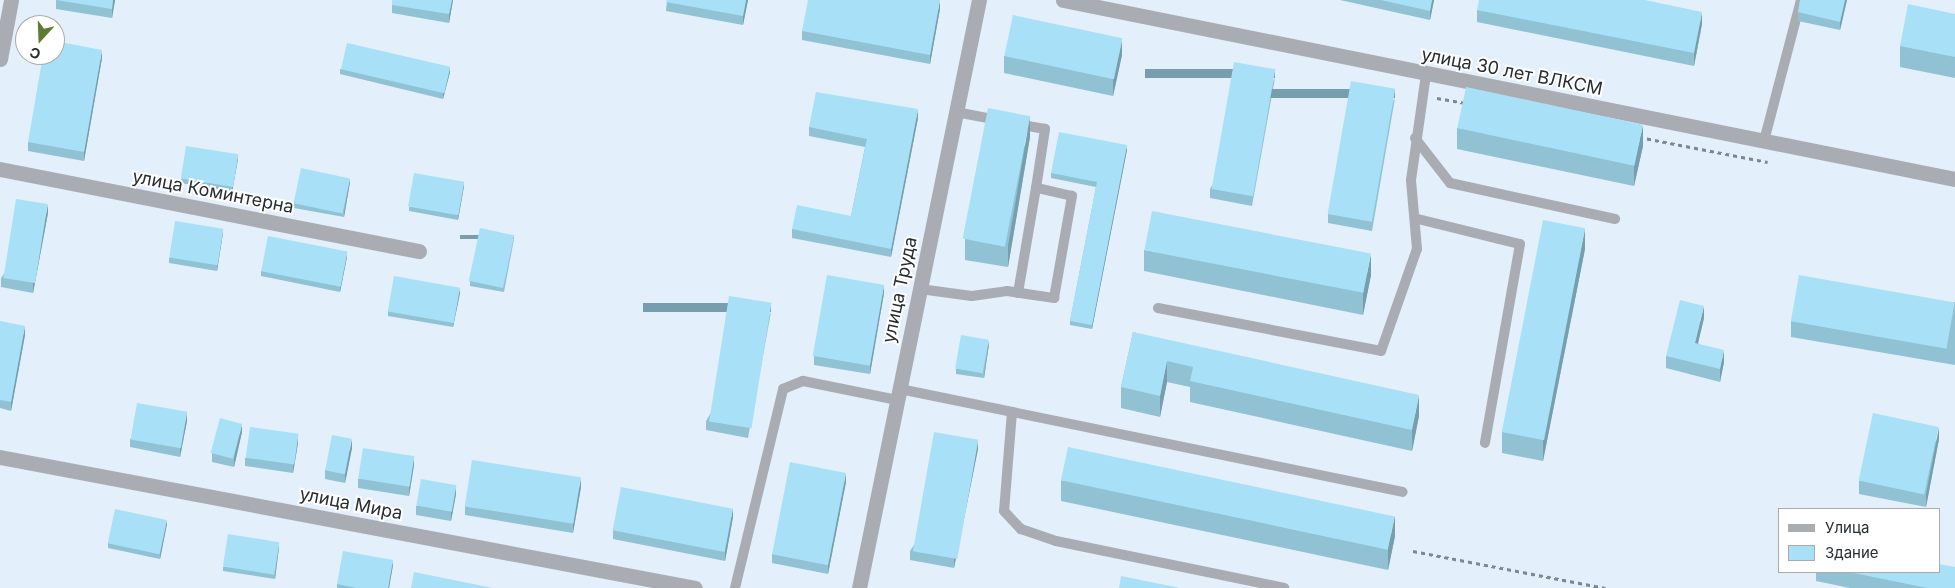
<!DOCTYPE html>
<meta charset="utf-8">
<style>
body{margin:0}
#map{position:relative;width:1955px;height:588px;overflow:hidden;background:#e3effb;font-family:Inter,sans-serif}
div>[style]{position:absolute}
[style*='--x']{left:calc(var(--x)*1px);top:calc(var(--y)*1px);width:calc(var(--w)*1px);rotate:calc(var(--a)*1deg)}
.path>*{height:3px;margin-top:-1.5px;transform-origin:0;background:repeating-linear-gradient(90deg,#7e868e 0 4px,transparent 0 8px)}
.service>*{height:10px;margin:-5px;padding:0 5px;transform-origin:5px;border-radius:5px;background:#aaacb3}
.minor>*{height:15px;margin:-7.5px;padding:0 7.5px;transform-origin:7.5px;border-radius:7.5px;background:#aaacb3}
.wall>*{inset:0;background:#90c2d4}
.shaded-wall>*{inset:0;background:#769ead;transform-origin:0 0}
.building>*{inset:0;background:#a8e1f7;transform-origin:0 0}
span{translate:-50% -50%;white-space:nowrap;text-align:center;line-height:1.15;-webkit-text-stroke:4px #fff;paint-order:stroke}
.street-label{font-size:18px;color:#282d31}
.legend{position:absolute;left:1778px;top:508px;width:162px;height:65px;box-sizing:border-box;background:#fff;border:1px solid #a9abad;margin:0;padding:6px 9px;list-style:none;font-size:15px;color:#282d31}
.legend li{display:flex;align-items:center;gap:10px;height:25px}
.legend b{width:25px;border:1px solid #a9abad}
.north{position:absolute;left:15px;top:15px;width:50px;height:50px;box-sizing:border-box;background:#fff;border:1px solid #a9abad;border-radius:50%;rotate:200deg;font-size:14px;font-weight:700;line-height:20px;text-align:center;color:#282d31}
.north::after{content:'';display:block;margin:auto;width:18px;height:22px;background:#5e7c31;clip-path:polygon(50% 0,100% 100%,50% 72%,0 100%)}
</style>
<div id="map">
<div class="path">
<div style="--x:1437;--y:98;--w:29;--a:10"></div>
<div style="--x:1639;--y:137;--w:131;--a:11"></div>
<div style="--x:1413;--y:551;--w:196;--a:10.9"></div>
</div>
<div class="service">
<div style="--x:956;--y:112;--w:43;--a:10.8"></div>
<div style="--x:1415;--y:138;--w:57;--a:52.1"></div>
<div style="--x:1450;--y:183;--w:169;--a:12.3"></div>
<div style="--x:1764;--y:141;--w:146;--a:-75.3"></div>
<div style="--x:1418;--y:219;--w:105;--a:13.8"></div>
<div style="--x:1520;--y:244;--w:202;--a:100"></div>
<div style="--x:920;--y:289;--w:52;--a:7.7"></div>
<div style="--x:972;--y:296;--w:35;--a:-8"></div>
<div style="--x:1007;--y:291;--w:48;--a:8.5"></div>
<div style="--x:1054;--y:298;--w:104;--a:-80"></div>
<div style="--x:1072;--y:196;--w:37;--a:-167"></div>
<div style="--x:1036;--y:188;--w:60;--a:-81.3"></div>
<div style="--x:1045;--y:129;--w:28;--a:-170"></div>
<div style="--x:1018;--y:293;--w:107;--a:-80.3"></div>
<div style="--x:1158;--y:308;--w:227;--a:10.9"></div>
<div style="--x:1381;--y:351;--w:108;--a:-70.6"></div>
<div style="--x:1417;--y:249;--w:69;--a:-95"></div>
<div style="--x:1411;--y:180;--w:106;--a:-81.9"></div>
<div style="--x:900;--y:389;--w:513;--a:11.57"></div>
<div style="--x:1012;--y:412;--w:99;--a:94.6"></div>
<div style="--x:1004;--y:511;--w:25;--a:47"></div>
<div style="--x:1021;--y:529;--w:37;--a:19"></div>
<div style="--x:1056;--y:541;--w:233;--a:11.6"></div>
<div style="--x:735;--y:588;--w:205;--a:-76.4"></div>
<div style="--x:783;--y:389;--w:22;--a:-22"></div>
<div style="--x:803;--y:381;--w:96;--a:11.4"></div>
</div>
<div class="minor">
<div style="--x:1063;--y:0;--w:910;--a:11.35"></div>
<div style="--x:0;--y:59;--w:60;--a:-79.4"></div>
<div style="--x:0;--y:169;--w:427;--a:11.1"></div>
<div style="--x:0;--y:457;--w:707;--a:10.67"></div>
<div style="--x:859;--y:588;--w:600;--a:-78.47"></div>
</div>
<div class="wall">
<div style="clip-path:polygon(56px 0,115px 0,112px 18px,56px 9px)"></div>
<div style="clip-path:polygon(453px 0,449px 23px,392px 13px,392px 5px)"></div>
<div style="clip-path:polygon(667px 0,748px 0,743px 25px,666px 11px)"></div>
<div style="clip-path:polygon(1340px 0,1434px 0,1430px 20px)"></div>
<div style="clip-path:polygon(1847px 0,1840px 30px,1798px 21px,1798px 12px)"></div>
<div style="clip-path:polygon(940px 9px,930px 64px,802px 40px,802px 31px)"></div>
<div style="clip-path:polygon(1477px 10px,1702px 24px,1694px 66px,1477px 22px)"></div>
<div style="clip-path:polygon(1955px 14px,1955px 78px,1900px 67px,1900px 46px)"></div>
<div style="clip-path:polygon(1122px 55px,1113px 96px,1004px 73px,1004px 56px)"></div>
<div style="clip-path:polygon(102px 58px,84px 161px,28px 151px,28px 142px)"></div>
<div style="clip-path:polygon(340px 69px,450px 72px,443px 99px,340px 74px)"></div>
<div style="clip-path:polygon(1275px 78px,1252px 206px,1210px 198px,1210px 189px)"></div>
<div style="clip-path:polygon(1395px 98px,1372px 231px,1328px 223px,1328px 214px)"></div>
<div style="clip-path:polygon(918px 118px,891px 257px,792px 238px,792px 229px,851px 216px,865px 147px,809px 136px,809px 127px)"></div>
<div style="clip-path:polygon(1457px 128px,1643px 146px,1634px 186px,1457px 149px)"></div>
<div style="clip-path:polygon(1030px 137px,1008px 267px,965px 260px,965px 239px)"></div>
<div style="clip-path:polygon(1127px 150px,1092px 329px,1070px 325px,1070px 321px,1096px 187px,1051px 178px,1051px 173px)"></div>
<div style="clip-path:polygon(238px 159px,232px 192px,181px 183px,181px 179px)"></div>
<div style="clip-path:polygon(350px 182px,344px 217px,294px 208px,294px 203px)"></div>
<div style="clip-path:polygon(464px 186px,458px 220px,409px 211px,409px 207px)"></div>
<div style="clip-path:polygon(48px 213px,33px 293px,1px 287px,1px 278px)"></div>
<div style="clip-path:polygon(223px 233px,217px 271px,169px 263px,169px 258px)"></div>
<div style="clip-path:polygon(514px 239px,504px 292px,470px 286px,470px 281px)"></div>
<div style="clip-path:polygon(1585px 249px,1543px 461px,1502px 453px,1502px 432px)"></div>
<div style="clip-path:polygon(1144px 250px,1371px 275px,1363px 315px,1144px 271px)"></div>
<div style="clip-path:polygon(347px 257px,340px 292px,261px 276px,261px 271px)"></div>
<div style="clip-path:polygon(460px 293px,453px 327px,388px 316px,388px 311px)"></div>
<div style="clip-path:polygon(884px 293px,870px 374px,814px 365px,814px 356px)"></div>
<div style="clip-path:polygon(1955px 302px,1955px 365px,1791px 337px,1791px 321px)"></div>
<div style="clip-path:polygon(771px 312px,748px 438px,706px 430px,706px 421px)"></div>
<div style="clip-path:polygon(1704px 318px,1698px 343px,1724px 362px,1720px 382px,1666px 368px,1666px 356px)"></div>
<div style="clip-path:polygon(0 321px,25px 335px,11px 411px,0 408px)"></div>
<div style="clip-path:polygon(1133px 332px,1419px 416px,1412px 451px,1190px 402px,1190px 387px,1167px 382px,1160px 417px,1121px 408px,1121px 387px)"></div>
<div style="clip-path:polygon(989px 344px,984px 378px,956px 374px,956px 369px)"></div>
<div style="clip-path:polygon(187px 421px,180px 457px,130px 447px,130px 439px)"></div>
<div style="clip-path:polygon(242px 432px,234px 467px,212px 462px,212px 453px)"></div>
<div style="clip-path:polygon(1939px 439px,1926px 507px,1859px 494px,1859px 481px)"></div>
<div style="clip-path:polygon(298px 443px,293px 473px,245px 466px,245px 458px)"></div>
<div style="clip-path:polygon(352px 448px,345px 483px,325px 479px,325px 470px)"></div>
<div style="clip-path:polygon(978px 449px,954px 568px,910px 560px,910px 551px)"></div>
<div style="clip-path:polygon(414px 465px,409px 496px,358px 488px,358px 479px)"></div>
<div style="clip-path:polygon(1061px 480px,1395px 536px,1388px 570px,1061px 501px)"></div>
<div style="clip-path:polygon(846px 482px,828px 574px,772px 563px,772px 554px)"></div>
<div style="clip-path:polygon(581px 487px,573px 533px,465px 515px,465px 506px)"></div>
<div style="clip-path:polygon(456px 494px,451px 521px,416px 515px,416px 506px)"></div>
<div style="clip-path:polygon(733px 517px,725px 561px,613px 539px,613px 530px)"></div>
<div style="clip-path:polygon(167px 524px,160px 559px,108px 548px,108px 543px)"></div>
<div style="clip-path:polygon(279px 547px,275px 579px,223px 571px,223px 567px)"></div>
<div style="clip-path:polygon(393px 565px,389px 588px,337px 588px,337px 584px)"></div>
<div style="clip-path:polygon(1816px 572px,1939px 572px,1955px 588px,1850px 588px,1816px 581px)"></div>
</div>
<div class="shaded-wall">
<div style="clip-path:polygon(113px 0,115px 0,112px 18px,112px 9px)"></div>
<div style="clip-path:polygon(452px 0,453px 0,449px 23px,449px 14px)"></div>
<div style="clip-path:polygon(746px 0,748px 0,743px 25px,743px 16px)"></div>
<div style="clip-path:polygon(940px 0,940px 9px,930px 64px,930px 55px)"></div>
<div style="clip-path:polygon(1432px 0,1434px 0,1430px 20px,1430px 11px)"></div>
<div style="clip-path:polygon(1845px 0,1847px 0,1840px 30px,1840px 22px)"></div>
<div style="clip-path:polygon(1702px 12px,1702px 24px,1694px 66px,1694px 53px)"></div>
<div style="clip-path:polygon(1122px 39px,1122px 55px,1113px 96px,1113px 80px)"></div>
<div style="clip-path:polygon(102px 50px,102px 58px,84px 161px,84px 152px)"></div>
<div style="clip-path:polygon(450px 67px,450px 72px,443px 99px,443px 94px)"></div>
<div style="left:1275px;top:69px;width:9px;height:130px;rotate:90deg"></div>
<div style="left:1395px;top:89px;width:9px;height:135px;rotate:90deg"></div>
<div style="clip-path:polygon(918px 109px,918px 118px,891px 257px,891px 249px)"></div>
<div style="clip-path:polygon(1030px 116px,1030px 137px,1008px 267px,1008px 246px)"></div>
<div style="clip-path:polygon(1643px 125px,1643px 146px,1634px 186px,1634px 166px)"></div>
<div style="clip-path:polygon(1127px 145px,1127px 150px,1092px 329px,1092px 325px)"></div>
<div style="clip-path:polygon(238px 154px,238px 159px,232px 192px,232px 187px)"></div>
<div style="clip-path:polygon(350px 178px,350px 182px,344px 217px,344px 212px)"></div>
<div style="clip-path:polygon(464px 182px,464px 186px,458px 220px,458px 215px)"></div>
<div style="clip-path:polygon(48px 204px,48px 213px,33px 293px,33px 284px)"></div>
<div style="clip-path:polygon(1585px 228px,1585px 249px,1543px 461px,1543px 440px)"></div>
<div style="clip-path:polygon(223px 229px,223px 233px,217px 271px,217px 266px)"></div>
<div style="left:514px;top:235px;width:4px;height:54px;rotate:90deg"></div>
<div style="clip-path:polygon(347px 252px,347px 257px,340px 292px,340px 287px)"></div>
<div style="clip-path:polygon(1371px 254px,1371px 275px,1363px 315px,1363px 294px)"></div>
<div style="clip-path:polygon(884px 285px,884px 293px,870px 374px,870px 365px)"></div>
<div style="clip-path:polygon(460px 288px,460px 293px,453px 327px,453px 323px)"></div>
<div style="left:771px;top:303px;width:9px;height:128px;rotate:90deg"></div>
<div style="clip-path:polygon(1704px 306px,1704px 318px,1695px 356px,1695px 343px)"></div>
<div style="clip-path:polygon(25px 326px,25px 335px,11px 411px,11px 402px)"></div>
<div style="clip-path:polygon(989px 340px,989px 344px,984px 378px,984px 374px)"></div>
<div style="clip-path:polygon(1724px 350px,1724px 362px,1720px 382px,1720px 369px)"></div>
<div style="clip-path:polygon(1167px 361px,1167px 382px,1160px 417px,1160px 396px)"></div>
<div style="clip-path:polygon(1419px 395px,1419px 416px,1412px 451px,1412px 430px)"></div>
<div style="clip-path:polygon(187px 412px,187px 421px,180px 457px,180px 448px)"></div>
<div style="clip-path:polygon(242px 424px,242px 432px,234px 467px,234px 458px)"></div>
<div style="clip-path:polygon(1939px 427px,1939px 439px,1926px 507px,1926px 494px)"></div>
<div style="clip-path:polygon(298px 434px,298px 443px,293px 473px,293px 464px)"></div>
<div style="clip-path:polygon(352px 439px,352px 448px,345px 483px,345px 474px)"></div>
<div style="clip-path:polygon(978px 440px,978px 449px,954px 568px,954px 560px)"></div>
<div style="clip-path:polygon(414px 456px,414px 465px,409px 496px,409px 487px)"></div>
<div style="clip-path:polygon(846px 473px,846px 482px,828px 574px,828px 565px)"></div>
<div style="clip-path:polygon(581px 478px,581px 487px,573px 533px,573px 525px)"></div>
<div style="clip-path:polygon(456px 485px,456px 494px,451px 521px,451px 512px)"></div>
<div style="clip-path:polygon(733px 508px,733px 517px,725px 561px,725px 552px)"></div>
<div style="clip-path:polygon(1395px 515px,1395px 536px,1388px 570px,1388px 549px)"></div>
<div style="clip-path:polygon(167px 520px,167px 524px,160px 559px,160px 554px)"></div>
<div style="clip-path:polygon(279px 542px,279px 547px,275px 579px,275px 574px)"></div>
<div style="clip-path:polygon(393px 560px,393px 565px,389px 588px,388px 588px)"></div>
</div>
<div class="building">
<div style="clip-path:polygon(56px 0,113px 0,112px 9px)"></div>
<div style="clip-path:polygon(392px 0,452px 0,449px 14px,392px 5px)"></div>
<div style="clip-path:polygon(667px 0,746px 0,743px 16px,666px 2px)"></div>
<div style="clip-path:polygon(808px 0,940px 0,930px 55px,802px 31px)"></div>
<div style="clip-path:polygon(1381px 0,1432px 0,1430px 11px)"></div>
<div style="clip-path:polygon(1479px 0,1645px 0,1702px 12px,1694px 53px,1477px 10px)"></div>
<div style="clip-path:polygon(1800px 0,1845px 0,1840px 22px,1798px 12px)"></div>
<div style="clip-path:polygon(1908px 4px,1955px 14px,1955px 57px,1900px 46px)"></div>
<div style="left:1013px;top:15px;width:112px;height:42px;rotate:12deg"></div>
<div style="clip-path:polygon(55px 41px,102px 50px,84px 152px,28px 142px,43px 55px,55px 55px)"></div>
<div style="left:347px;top:43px;width:106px;height:27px;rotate:13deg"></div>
<div style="left:1234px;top:62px;width:42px;height:129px;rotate:10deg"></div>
<div style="left:1351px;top:81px;width:45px;height:135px;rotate:10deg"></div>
<div style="left:1466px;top:87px;width:181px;height:42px;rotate:12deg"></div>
<div style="clip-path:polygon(816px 92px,918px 109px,891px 249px,792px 229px,797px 205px,851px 216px,867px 139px,809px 127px)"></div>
<div style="left:988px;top:108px;width:43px;height:133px;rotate:11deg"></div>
<div style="clip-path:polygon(1059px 132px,1127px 145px,1092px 325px,1070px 321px,1097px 182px,1051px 173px)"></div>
<div style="left:186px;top:146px;width:53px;height:33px;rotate:9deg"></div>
<div style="left:301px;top:168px;width:50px;height:36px;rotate:12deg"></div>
<div style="left:414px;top:173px;width:51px;height:34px;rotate:10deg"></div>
<div style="left:16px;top:199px;width:32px;height:80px;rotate:9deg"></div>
<div style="left:1152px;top:211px;width:223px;height:40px;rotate:11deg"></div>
<div style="left:1543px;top:220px;width:43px;height:216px;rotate:11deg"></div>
<div style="left:175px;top:221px;width:49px;height:37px;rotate:9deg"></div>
<div style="left:480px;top:228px;width:35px;height:54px;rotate:12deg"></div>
<div style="left:268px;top:236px;width:81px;height:36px;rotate:11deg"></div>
<div style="left:827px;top:275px;width:58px;height:82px;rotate:10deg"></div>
<div style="left:1799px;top:275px;width:158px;height:47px;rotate:10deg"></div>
<div style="left:394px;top:276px;width:67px;height:36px;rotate:10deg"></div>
<div style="left:729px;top:296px;width:43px;height:127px;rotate:9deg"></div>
<div style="clip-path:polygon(1680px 300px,1704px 306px,1695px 343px,1724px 350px,1720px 369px,1666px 356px)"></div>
<div style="clip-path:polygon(0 321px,25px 326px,11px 402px,0 400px)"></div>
<div style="clip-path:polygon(1133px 332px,1419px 395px,1412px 430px,1190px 381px,1193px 367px,1167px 361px,1160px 396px,1121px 387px)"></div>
<div style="left:961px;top:335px;width:28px;height:34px;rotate:10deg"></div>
<div style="left:137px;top:403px;width:51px;height:37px;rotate:10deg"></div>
<div style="left:1873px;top:413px;width:67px;height:69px;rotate:12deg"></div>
<div style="left:220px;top:418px;width:23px;height:36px;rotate:15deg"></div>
<div style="left:250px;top:427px;width:49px;height:31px;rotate:8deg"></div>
<div style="left:934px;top:432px;width:45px;height:121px;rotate:10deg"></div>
<div style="left:332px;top:435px;width:20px;height:36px;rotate:11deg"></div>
<div style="left:1068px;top:447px;width:334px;height:34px;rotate:12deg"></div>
<div style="left:363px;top:448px;width:52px;height:31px;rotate:9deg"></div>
<div style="left:472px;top:460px;width:110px;height:47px;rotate:9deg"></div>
<div style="left:790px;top:462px;width:57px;height:94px;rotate:11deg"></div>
<div style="left:421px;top:479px;width:36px;height:27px;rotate:10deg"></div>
<div style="left:621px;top:487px;width:114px;height:44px;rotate:11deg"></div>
<div style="left:115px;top:509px;width:53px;height:35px;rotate:12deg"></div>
<div style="left:228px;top:534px;width:52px;height:33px;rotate:9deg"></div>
<div style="clip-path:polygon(343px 551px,393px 560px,388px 588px,357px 588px,337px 584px)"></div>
<div style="clip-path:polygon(1939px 564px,1955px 567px,1955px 588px,1927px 588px,1849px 572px,1939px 572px)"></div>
<div style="clip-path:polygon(414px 572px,493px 588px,411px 588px)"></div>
<div style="clip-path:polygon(1121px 576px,1180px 588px,1119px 588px)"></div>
</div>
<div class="street-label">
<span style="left:1512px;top:72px;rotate:11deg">улица 30 лет ВЛКСМ</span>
<span style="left:213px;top:192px;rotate:11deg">улица Коминтерна</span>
<span style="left:900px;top:290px;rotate:-78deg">улица Труда</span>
<span style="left:351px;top:504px;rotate:11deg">улица Мира</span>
</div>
<ul class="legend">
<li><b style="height:6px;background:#aaacb3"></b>Улица</li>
<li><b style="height:14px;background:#a8e1f7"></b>Здание</li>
</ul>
<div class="north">С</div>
</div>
